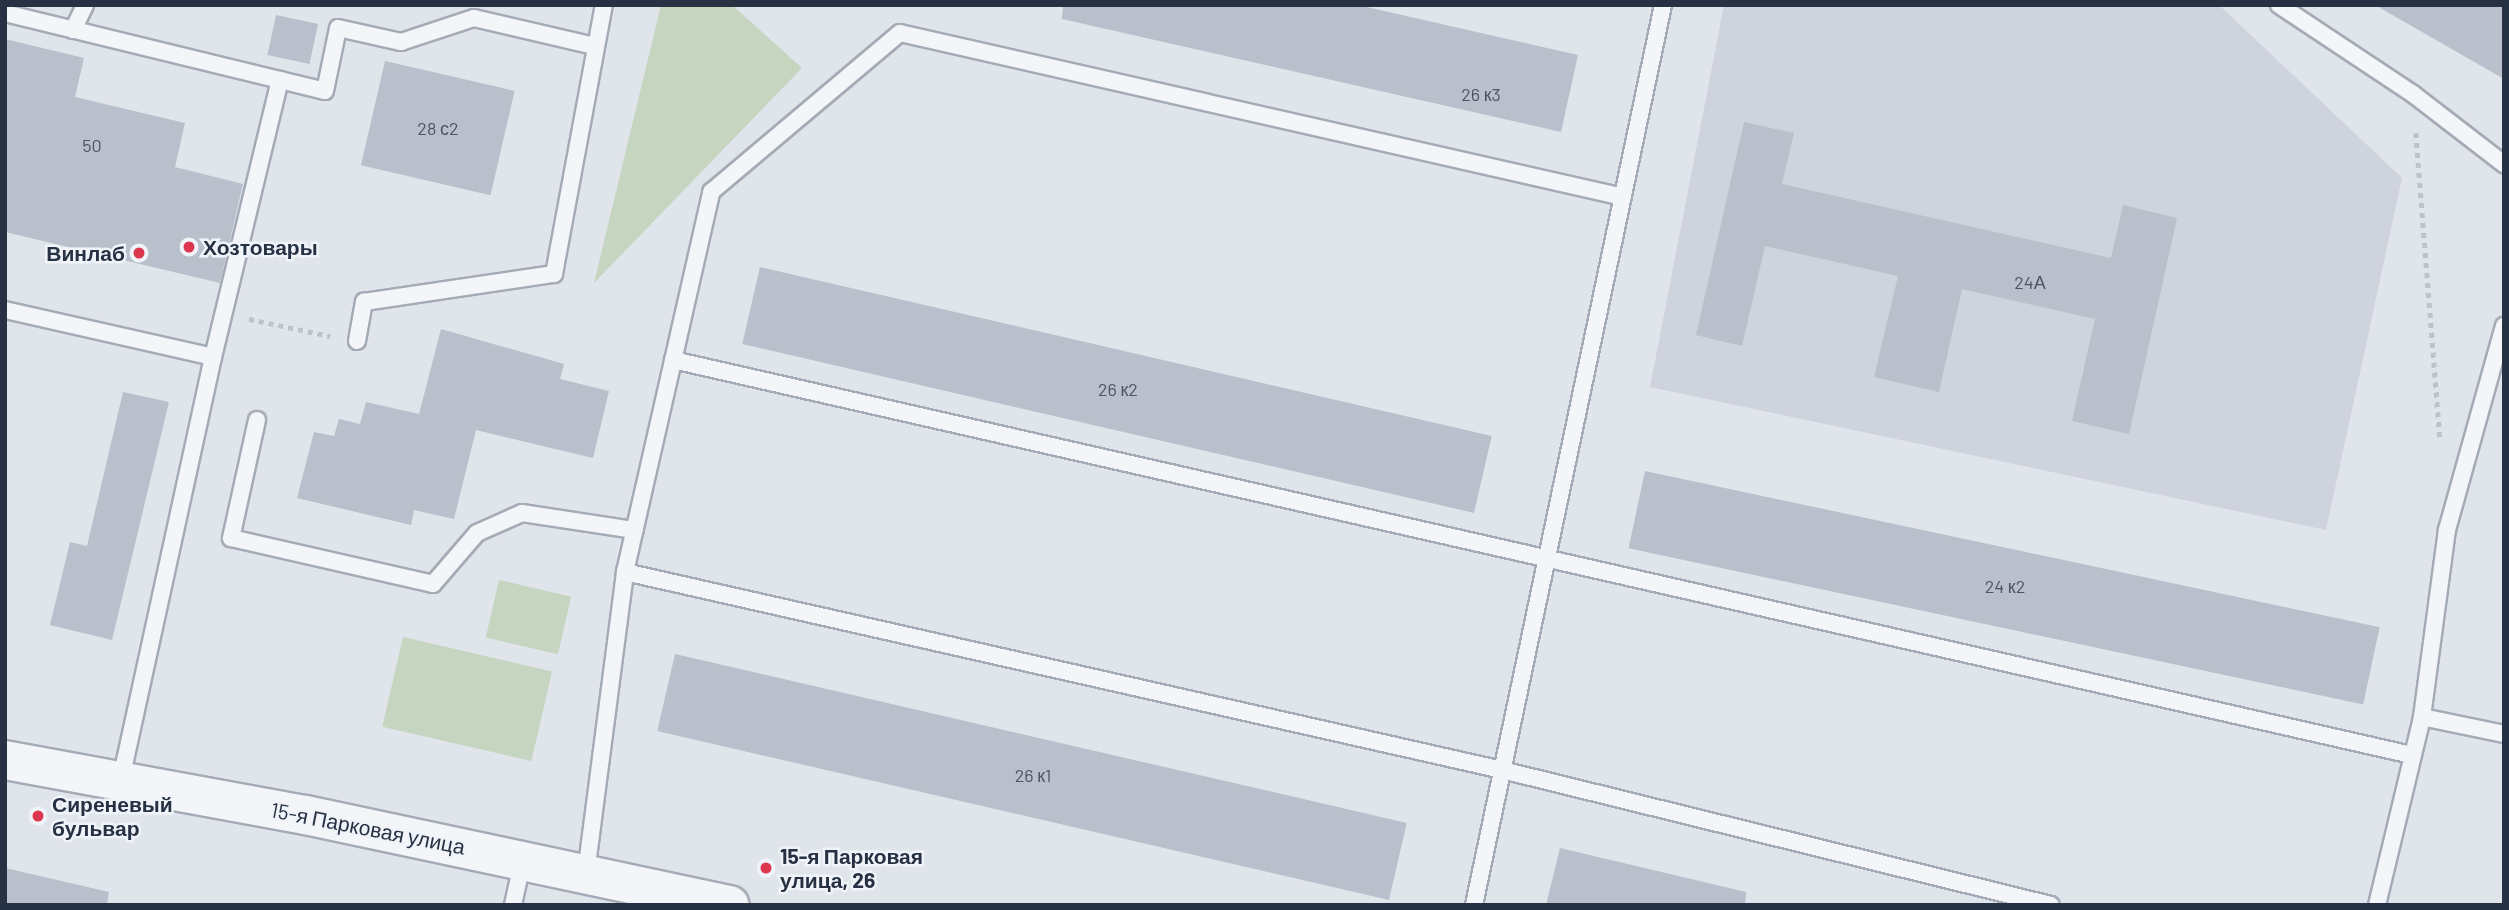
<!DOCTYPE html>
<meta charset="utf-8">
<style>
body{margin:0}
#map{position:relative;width:2509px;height:910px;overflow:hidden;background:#e0e4eb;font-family:Barlow,sans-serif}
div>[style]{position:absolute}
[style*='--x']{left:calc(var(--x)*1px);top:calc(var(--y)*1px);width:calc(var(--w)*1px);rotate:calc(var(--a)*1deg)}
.built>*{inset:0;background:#ced3dd}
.green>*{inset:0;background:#c5d5c0;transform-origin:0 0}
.building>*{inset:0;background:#b9c0cb;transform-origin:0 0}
.path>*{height:4.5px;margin-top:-2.25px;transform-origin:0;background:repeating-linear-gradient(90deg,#bec2c9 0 5px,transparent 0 10px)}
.roads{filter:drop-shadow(2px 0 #a5abb6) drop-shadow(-2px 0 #a5abb6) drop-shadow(0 2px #a5abb6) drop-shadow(0 -2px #a5abb6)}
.service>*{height:16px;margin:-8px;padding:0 8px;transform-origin:8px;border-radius:8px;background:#f3f5f8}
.tertiary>*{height:38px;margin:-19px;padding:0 19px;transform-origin:19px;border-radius:19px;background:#f3f5f8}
.dots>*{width:19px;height:19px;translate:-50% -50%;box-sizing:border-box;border:4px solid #f0f3f8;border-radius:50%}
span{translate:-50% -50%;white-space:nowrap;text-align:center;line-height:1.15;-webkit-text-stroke:5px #f0f3f8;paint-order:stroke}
.number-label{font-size:18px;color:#4c5566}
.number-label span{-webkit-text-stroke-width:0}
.poi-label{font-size:21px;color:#273144;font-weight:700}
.left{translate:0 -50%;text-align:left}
.right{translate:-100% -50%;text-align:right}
.street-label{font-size:21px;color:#273144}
.frame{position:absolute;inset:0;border:7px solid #273144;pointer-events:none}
</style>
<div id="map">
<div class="built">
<div style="clip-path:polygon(1724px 5px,2219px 5px,2402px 178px,2326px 530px,1650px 387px)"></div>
</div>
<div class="green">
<div style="clip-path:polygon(661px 5px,732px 5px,802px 68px,594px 283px)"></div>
<div style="left:499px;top:580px;width:74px;height:59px;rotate:13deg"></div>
<div style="left:403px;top:637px;width:153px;height:92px;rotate:13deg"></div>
</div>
<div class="building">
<div style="clip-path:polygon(1063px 5px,1358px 5px,1578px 55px,1561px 132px,1062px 19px)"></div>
<div style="clip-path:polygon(2375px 5px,2504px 5px,2504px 79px)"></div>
<div style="left:276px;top:15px;width:43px;height:41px;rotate:12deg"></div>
<div style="clip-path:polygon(5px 39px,84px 58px,75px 97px,185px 123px,175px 167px,243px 184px,220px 283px,5px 232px)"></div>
<div style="left:385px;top:61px;width:133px;height:107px;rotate:13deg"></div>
<div style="clip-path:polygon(1744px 122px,1794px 133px,1782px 184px,2111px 258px,2123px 205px,2177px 218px,2129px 434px,2072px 421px,2095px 319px,1962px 289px,1939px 392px,1874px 377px,1898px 276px,1765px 246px,1742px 346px,1696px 335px)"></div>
<div style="left:760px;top:267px;width:751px;height:79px;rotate:13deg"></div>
<div style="clip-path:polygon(441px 329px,564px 364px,560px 379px,609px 391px,593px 458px,476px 430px,454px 519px,414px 510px,411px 525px,297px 498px,314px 432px,334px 436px,339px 419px,360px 424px,366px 402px,419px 414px)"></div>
<div style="clip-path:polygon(123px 392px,169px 402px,112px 640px,50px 625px,70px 542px,87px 546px)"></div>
<div style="left:1645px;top:471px;width:751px;height:79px;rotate:12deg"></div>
<div style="left:675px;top:654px;width:751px;height:79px;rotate:13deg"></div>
<div style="clip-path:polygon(1560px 848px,1746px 892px,1745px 905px,1546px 905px)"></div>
<div style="clip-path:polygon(5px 868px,109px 892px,107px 905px,5px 905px)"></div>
</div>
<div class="path">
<div style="--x:2416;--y:133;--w:309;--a:85.5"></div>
<div style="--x:249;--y:319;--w:83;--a:11.9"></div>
</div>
<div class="roads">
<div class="service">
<div style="--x:2279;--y:5;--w:161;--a:33.6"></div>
<div style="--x:2413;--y:94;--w:115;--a:37.6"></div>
<div style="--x:5;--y:13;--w:283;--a:13.7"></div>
<div style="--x:280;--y:80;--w:285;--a:103.6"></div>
<div style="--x:73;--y:30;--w:28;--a:-64"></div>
<div style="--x:280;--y:80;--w:46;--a:13.7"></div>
<div style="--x:325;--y:91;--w:64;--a:-78.3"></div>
<div style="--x:338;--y:28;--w:65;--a:12.5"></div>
<div style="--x:401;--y:42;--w:77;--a:-18.2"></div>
<div style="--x:474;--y:18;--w:123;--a:13.1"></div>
<div style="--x:5;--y:310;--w:213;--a:12.7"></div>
<div style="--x:213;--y:357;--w:435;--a:102.3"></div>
<div style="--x:357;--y:341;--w:40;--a:-80"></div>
<div style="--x:364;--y:302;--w:192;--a:-8.4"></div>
<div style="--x:554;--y:274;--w:274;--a:-79.5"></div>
<div style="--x:673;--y:360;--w:1783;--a:12.8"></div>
<div style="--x:257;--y:420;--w:121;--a:102.4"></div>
<div style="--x:231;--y:538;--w:207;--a:12.8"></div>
<div style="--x:433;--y:584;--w:67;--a:-49.2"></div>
<div style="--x:477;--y:533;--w:49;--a:-24"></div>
<div style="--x:522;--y:513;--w:114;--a:8.6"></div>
<div style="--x:625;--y:572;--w:899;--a:12.72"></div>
<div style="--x:1502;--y:770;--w:565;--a:13.82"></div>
<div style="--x:2422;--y:717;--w:84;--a:11.7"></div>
<div style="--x:586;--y:873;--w:304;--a:-82.6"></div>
<div style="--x:625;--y:572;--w:390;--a:-77.2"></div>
<div style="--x:711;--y:192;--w:247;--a:-40.1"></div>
<div style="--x:900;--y:33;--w:741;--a:12.78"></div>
<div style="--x:513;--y:905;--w:47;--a:-77.7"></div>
<div style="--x:1474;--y:905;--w:920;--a:-78.14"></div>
<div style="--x:2377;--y:905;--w:193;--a:-76.5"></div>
<div style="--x:2422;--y:717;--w:189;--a:-82.4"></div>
<div style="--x:2447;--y:530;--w:212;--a:-74.4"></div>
</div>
<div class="tertiary">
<div style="--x:5;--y:760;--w:306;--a:10.4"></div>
<div style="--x:306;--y:815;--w:433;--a:12"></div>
</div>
</div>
<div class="dots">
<div style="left:189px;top:247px;background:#dd3750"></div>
<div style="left:139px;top:253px;background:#dd3750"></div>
<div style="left:38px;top:816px;background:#dd3750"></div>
<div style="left:766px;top:868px;background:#dd3750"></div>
</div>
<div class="number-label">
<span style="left:1481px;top:94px">26 к3</span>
<span style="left:438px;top:128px">28 с2</span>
<span style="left:92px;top:145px">50</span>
<span style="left:2030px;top:282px">24А</span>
<span style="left:1118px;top:389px">26 к2</span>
<span style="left:2005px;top:586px">24 к2</span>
<span style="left:1033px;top:775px">26 к1</span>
</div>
<div class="poi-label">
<span class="left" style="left:203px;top:247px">Хозтовары</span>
<span class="right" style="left:125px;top:253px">Винлаб</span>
<span class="left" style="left:52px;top:816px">Сиреневый<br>бульвар</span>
<span class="left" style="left:780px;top:868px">15-я Парковая<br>улица, 26</span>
</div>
<div class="street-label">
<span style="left:368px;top:828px;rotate:11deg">15-я Парковая улица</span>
</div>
<div class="frame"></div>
</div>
